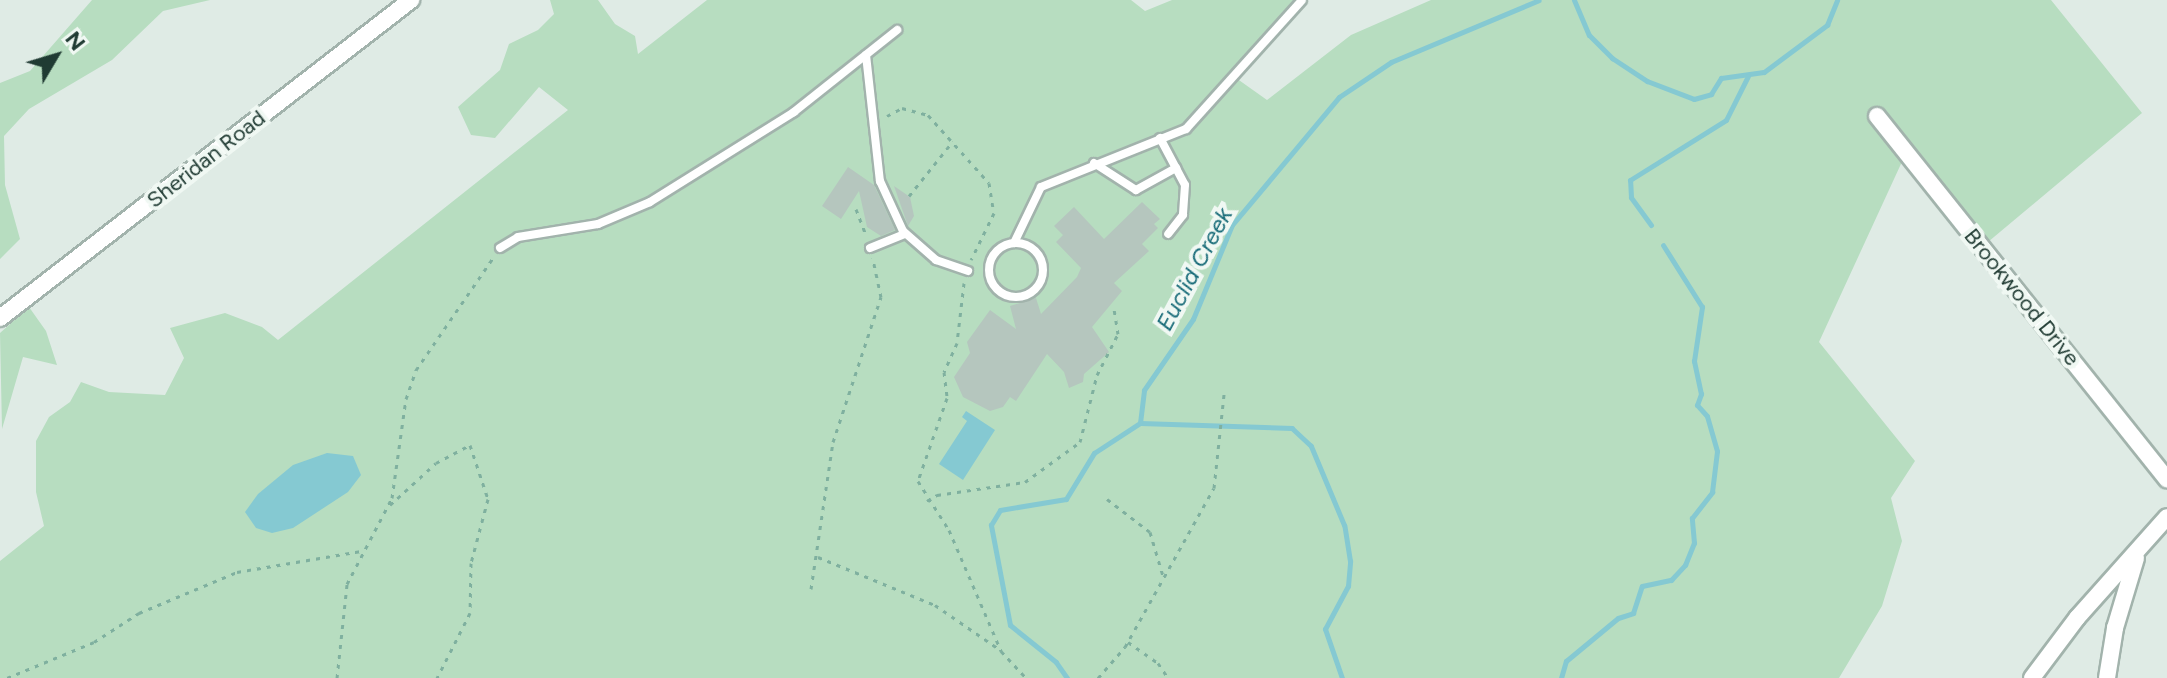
<!DOCTYPE html>
<style>
body{margin:0}
#map{position:relative;width:2167px;height:678px;overflow:hidden;background:#dfebe5;font-family:Figtree,sans-serif}
div>[style]{position:absolute}
[style*='--x']{left:calc(var(--x)*1px);top:calc(var(--y)*1px);width:calc(var(--w)*1px);rotate:calc(var(--a)*1deg)}
.green>*{inset:0;background:#b7ddc0}
.water>*{inset:0;background:#85c9d2}
.stream>*{height:5px;margin:-2.5px;padding:0 2.5px;transform-origin:2.5px;border-radius:2.5px;background:#85c9d2}
.building>*{inset:0;background:#b5c6be}
.path>*{height:3px;margin-top:-1.5px;transform-origin:0;background:repeating-linear-gradient(90deg,#7fb09f 0 4px,transparent 0 10px)}
.roads{filter:drop-shadow(2px 0 #a2b3ac) drop-shadow(-2px 0 #a2b3ac) drop-shadow(0 2px #a2b3ac) drop-shadow(0 -2px #a2b3ac)}
.lane>*{height:8px;margin:-4px;padding:0 4px;transform-origin:4px;border-radius:4px;background:#fff}
.lane>.ring{margin:-4px;padding:0;box-sizing:content-box;background:none;border:8px solid #fff;border-radius:50%}
.street>*{height:16px;margin:-8px;padding:0 8px;transform-origin:8px;border-radius:8px;background:#fff}
span{translate:-50% -50%;white-space:nowrap;text-align:center;line-height:1.15;-webkit-text-stroke:8px #f0f8f3;paint-order:stroke}
.street-label{font-size:22px;color:#203b33}
.water-label{font-size:24px;color:#196c79;font-style:italic}
.north{position:absolute;left:16px;top:16px;width:80px;height:80px;-webkit-text-stroke:6px #f0f8f3;paint-order:stroke;rotate:52deg;font-size:22px;font-weight:700;line-height:32px;text-align:center;color:#203b33}
.north::after{content:'';display:block;margin:auto;width:28px;height:36px;background:#203b33;clip-path:polygon(50% 0,100% 100%,50% 72%,0 100%)}
</style>
<div id="map">
<div class="green">
<div style="clip-path:polygon(92px 0,210px 0,163px 11px,112px 60px,29px 109px,4px 136px,5px 185px,20px 239px,0 259px,0 83px,30px 71px)"></div>
<div style="clip-path:polygon(550px 0,598px 0,615px 24px,635px 36px,638px 54px,707px 0,1131px 0,1145px 11px,1172px 0,1302px 0,1236px 78px,1267px 100px,1351px 35px,1431px 0,2051px 0,2142px 113px,1982px 247px,1906px 153px,1819px 342px,1915px 461px,1891px 498px,1902px 541px,1882px 606px,1839px 678px,0 678px,0 561px,44px 526px,36px 492px,36px 441px,49px 417px,70px 402px,81px 382px,109px 392px,165px 395px,184px 358px,170px 328px,225px 313px,262px 327px,278px 340px,568px 110px,539px 87px,495px 138px,471px 135px,458px 107px,500px 70px,509px 44px,538px 30px,554px 14px)"></div>
<div style="clip-path:polygon(29px 307px,46px 331px,57px 365px,23px 357px,2px 429px,0 333px)"></div>
</div>
<div class="water">
<div style="clip-path:polygon(966px 411px,995px 430px,963px 480px,939px 464px,967px 421px,962px 417px)"></div>
<div style="clip-path:polygon(327px 453px,353px 456px,361px 475px,348px 492px,293px 528px,272px 533px,256px 528px,245px 512px,258px 494px,293px 465px)"></div>
</div>
<div class="stream">
<div style="--x:1574;--y:0;--w:38;--a:67"></div>
<div style="--x:1589;--y:35;--w:33;--a:45"></div>
<div style="--x:1612;--y:58;--w:42;--a:33.3"></div>
<div style="--x:1647;--y:81;--w:50;--a:21"></div>
<div style="--x:1694;--y:99;--w:18;--a:-16"></div>
<div style="--x:1711;--y:94;--w:19;--a:-58"></div>
<div style="--x:1721;--y:78;--w:43;--a:-7.9"></div>
<div style="--x:1764;--y:72;--w:79;--a:-36.7"></div>
<div style="--x:1827;--y:25;--w:27;--a:-68"></div>
<div style="--x:1651;--y:225;--w:34;--a:-126"></div>
<div style="--x:1631;--y:197;--w:17;--a:-93"></div>
<div style="--x:1630;--y:180;--w:113;--a:-32"></div>
<div style="--x:1726;--y:120;--w:49;--a:-63.4"></div>
<div style="--x:1067;--y:678;--w:19;--a:-125"></div>
<div style="--x:1056;--y:662;--w:59;--a:-141.2"></div>
<div style="--x:1010;--y:625;--w:102;--a:-100.8"></div>
<div style="--x:991;--y:525;--w:17;--a:-59"></div>
<div style="--x:1000;--y:510;--w:67;--a:-9.5"></div>
<div style="--x:1066;--y:499;--w:54;--a:-58.7"></div>
<div style="--x:1094;--y:453;--w:55;--a:-33.1"></div>
<div style="--x:1342;--y:678;--w:52;--a:-109.1"></div>
<div style="--x:1325;--y:629;--w:49;--a:-61.9"></div>
<div style="--x:1348;--y:586;--w:25;--a:-85"></div>
<div style="--x:1350;--y:561;--w:36;--a:-99"></div>
<div style="--x:1344;--y:525;--w:86;--a:-112.7"></div>
<div style="--x:1311;--y:446;--w:26;--a:-137"></div>
<div style="--x:1292;--y:428;--w:152;--a:-178.1"></div>
<div style="--x:1140;--y:423;--w:33;--a:-83"></div>
<div style="--x:1144;--y:390;--w:86;--a:-55.4"></div>
<div style="--x:1193;--y:319;--w:102;--a:-67.5"></div>
<div style="--x:1232;--y:225;--w:167;--a:-50.1"></div>
<div style="--x:1339;--y:97;--w:63;--a:-33.9"></div>
<div style="--x:1391;--y:62;--w:160;--a:-22.7"></div>
<div style="--x:1561;--y:678;--w:18;--a:-74"></div>
<div style="--x:1566;--y:661;--w:67;--a:-39.6"></div>
<div style="--x:1618;--y:618;--w:16;--a:-18"></div>
<div style="--x:1633;--y:613;--w:28;--a:-72"></div>
<div style="--x:1642;--y:586;--w:30;--a:-12"></div>
<div style="--x:1671;--y:580;--w:21;--a:-47"></div>
<div style="--x:1685;--y:565;--w:24;--a:-68"></div>
<div style="--x:1694;--y:543;--w:25;--a:-95"></div>
<div style="--x:1692;--y:518;--w:33;--a:-52"></div>
<div style="--x:1712;--y:492;--w:41;--a:-83"></div>
<div style="--x:1717;--y:451;--w:36;--a:-106"></div>
<div style="--x:1707;--y:416;--w:15;--a:-132"></div>
<div style="--x:1697;--y:405;--w:12;--a:-70"></div>
<div style="--x:1701;--y:394;--w:34;--a:-102"></div>
<div style="--x:1694;--y:361;--w:55;--a:-81.6"></div>
<div style="--x:1702;--y:307;--w:73;--a:-122.2"></div>
</div>
<div class="building">
<div style="clip-path:polygon(848px 167px,874px 185px,895px 230px,881px 236px,867px 227px,859px 191px,841px 219px,822px 206px)"></div>
<div style="clip-path:polygon(894px 186px,910px 197px,914px 216px,908px 226px)"></div>
<div style="clip-path:polygon(1142px 202px,1160px 219px,1154px 224px,1158px 228px,1142px 244px,1149px 251px,1114px 283px,1122px 291px,1092px 327px,1109px 352px,1084px 374px,1083px 382px,1069px 388px,1064px 372px,1047px 354px,1016px 401px,1010px 397px,1003px 407px,990px 411px,963px 397px,954px 377px,970px 353px,967px 342px,990px 310px,1016px 329px,1010px 306px,1036px 298px,1041px 314px,1077px 277px,1081px 268px,1056px 242px,1063px 235px,1054px 226px,1074px 207px,1104px 239px)"></div>
</div>
<div class="path">
<div style="--x:887;--y:116;--w:17;--a:-28"></div>
<div style="--x:902;--y:108;--w:27;--a:15"></div>
<div style="--x:928;--y:115;--w:91;--a:48.1"></div>
<div style="--x:989;--y:183;--w:30;--a:81"></div>
<div style="--x:994;--y:213;--w:52;--a:116.1"></div>
<div style="--x:909;--y:196;--w:70;--a:-51.3"></div>
<div style="--x:856;--y:209;--w:28;--a:69"></div>
<div style="--x:964;--y:283;--w:60;--a:96.7"></div>
<div style="--x:957;--y:343;--w:32;--a:114"></div>
<div style="--x:944;--y:372;--w:26;--a:83"></div>
<div style="--x:947;--y:398;--w:88;--a:109.3"></div>
<div style="--x:918;--y:481;--w:58;--a:57.7"></div>
<div style="--x:949;--y:530;--w:132;--a:66.7"></div>
<div style="--x:1001;--y:651;--w:37;--a:47"></div>
<div style="--x:1107;--y:499;--w:54;--a:37.5"></div>
<div style="--x:1150;--y:532;--w:46;--a:73.5"></div>
<div style="--x:927;--y:501;--w:12;--a:-31"></div>
<div style="--x:937;--y:495;--w:89;--a:-8.4"></div>
<div style="--x:1025;--y:482;--w:68;--a:-36"></div>
<div style="--x:1080;--y:442;--w:69;--a:-75.8"></div>
<div style="--x:1097;--y:375;--w:46;--a:-62.9"></div>
<div style="--x:1118;--y:334;--w:25;--a:-99"></div>
<div style="--x:390;--y:505;--w:62;--a:-42.4"></div>
<div style="--x:436;--y:463;--w:38;--a:-28"></div>
<div style="--x:470;--y:445;--w:57;--a:71.6"></div>
<div style="--x:488;--y:499;--w:66;--a:104.9"></div>
<div style="--x:471;--y:563;--w:50;--a:91.1"></div>
<div style="--x:470;--y:613;--w:73;--a:116.9"></div>
<div style="--x:818;--y:557;--w:126;--a:22.3"></div>
<div style="--x:935;--y:605;--w:78;--a:34.5"></div>
<div style="--x:811;--y:589;--w:149;--a:-81.5"></div>
<div style="--x:833;--y:442;--w:153;--a:-71.7"></div>
<div style="--x:881;--y:297;--w:40;--a:-102"></div>
<div style="--x:1128;--y:642;--w:37;--a:35"></div>
<div style="--x:1158;--y:663;--w:18;--a:56"></div>
<div style="--x:7;--y:678;--w:94;--a:-22.5"></div>
<div style="--x:94;--y:642;--w:54;--a:-32.8"></div>
<div style="--x:139;--y:613;--w:106;--a:-22.7"></div>
<div style="--x:237;--y:572;--w:126;--a:-9.6"></div>
<div style="--x:337;--y:678;--w:95;--a:-83.9"></div>
<div style="--x:347;--y:584;--w:97;--a:-62.4"></div>
<div style="--x:392;--y:498;--w:100;--a:-82"></div>
<div style="--x:406;--y:399;--w:31;--a:-71"></div>
<div style="--x:416;--y:370;--w:136;--a:-55.5"></div>
<div style="--x:1098;--y:678;--w:41;--a:-48.9"></div>
<div style="--x:1125;--y:647;--w:182;--a:-60.8"></div>
<div style="--x:1214;--y:488;--w:95;--a:-83.9"></div>
</div>
<div class="roads">
<div class="lane">
<div style="--x:866;--y:55;--w:127;--a:83.7"></div>
<div style="--x:880;--y:181;--w:55;--a:65.3"></div>
<div style="--x:903;--y:231;--w:44;--a:41.3"></div>
<div style="--x:936;--y:260;--w:34;--a:19"></div>
<div style="--x:1160;--y:138;--w:53;--a:62"></div>
<div style="--x:1185;--y:185;--w:30;--a:94"></div>
<div style="--x:1183;--y:215;--w:24;--a:128"></div>
<div style="--x:1094;--y:163;--w:50;--a:32.7"></div>
<div style="--x:1136;--y:190;--w:46;--a:-28.8"></div>
<div class="ring" style="left:989px;top:243px;width:46px;height:46px"></div>
<div style="--x:1014;--y:243;--w:62;--a:-64.3"></div>
<div style="--x:1041;--y:187;--w:156;--a:-21.8"></div>
<div style="--x:1186;--y:129;--w:173;--a:-48"></div>
<div style="--x:500;--y:248;--w:21;--a:-31"></div>
<div style="--x:518;--y:237;--w:81;--a:-9.2"></div>
<div style="--x:598;--y:224;--w:56;--a:-22.9"></div>
<div style="--x:650;--y:202;--w:170;--a:-32"></div>
<div style="--x:794;--y:112;--w:132;--a:-38.5"></div>
<div style="--x:870;--y:248;--w:38;--a:-22"></div>
</div>
<div class="street">
<div style="--x:1877;--y:116;--w:465;--a:51.4"></div>
<div style="--x:0;--y:318;--w:520;--a:-37.73"></div>
<div style="--x:2032;--y:678;--w:75;--a:-53.1"></div>
<div style="--x:2077;--y:618;--w:135;--a:-48.3"></div>
<div style="--x:2107;--y:678;--w:51;--a:-80.9"></div>
<div style="--x:2115;--y:628;--w:73;--a:-73.3"></div>
</div>
</div>
<div class="street-label">
<span style="left:206px;top:159px;rotate:-38deg">Sheridan Road</span>
<span style="left:2022px;top:297px;rotate:51deg">Brookwood Drive</span>
</div>
<div class="water-label">
<span style="left:1194px;top:269px;rotate:-62deg">Euclid Creek</span>
</div>
<div class="north">N</div>
</div>
